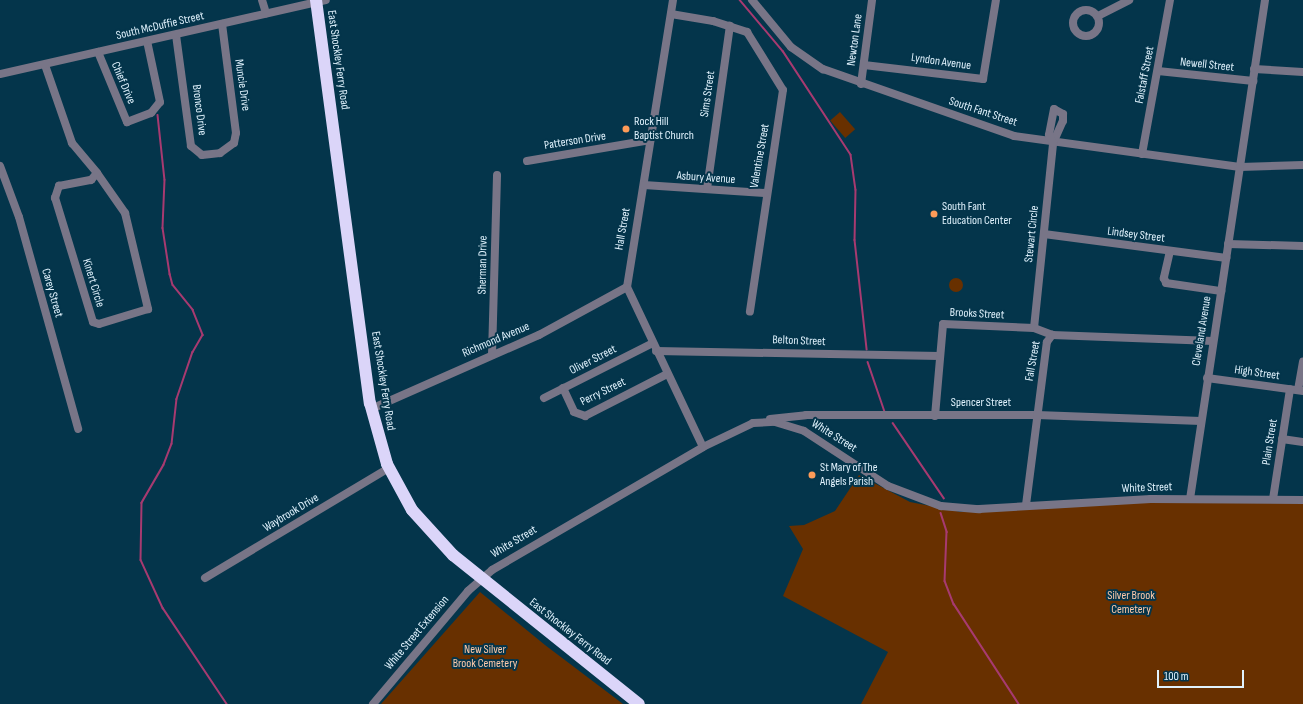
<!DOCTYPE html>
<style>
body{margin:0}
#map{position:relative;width:1303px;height:704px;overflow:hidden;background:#04354b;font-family:"Sofia Sans Condensed",sans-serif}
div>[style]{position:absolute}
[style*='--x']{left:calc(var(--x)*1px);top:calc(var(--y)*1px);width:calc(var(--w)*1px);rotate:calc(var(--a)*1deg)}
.green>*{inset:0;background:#683000;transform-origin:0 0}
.round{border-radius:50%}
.stream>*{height:1.5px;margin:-0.75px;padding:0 0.75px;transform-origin:0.75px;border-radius:0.75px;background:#a73a70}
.minor>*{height:8px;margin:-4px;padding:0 4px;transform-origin:4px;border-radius:4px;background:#787587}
.minor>.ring{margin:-4px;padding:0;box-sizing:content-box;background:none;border:8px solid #787587;border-radius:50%}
.highway>*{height:12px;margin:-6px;padding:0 6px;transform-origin:6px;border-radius:6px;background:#dbd5f9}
.dots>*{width:11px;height:11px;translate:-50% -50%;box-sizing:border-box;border:2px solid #04354b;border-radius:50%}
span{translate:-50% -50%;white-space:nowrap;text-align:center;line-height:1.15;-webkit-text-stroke:4px #04354b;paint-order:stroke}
.street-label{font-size:12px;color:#e0f2fd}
.poi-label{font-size:12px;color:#e0f2fd}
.left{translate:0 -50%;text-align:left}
.park-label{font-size:12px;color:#fecaaa}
.scale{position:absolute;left:1157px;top:670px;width:87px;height:18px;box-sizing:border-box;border:2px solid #e0f2fd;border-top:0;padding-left:5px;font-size:12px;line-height:14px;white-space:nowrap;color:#e0f2fd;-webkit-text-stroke:3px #04354b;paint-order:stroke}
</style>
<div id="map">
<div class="green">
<div style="left:840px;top:112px;width:23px;height:13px;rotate:49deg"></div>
<div class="round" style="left:949px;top:278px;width:14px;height:14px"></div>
<div style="clip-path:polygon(859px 475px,910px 502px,961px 512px,1119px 502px,1303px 502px,1303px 704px,861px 704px,888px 652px,783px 596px,803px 549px,789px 526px,804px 525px,835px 511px)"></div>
<div style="clip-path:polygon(480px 592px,545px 645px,623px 704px,381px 704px)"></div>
</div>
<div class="stream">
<div style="--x:740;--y:0;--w:67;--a:49.9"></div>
<div style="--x:783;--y:51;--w:124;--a:56.8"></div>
<div style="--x:851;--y:155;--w:35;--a:82"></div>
<div style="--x:856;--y:190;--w:50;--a:91.1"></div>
<div style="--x:855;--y:240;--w:110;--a:83.7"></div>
<div style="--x:158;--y:115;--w:65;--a:83.9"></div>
<div style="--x:165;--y:180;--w:48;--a:92.4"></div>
<div style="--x:163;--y:228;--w:47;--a:81.3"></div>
<div style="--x:170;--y:274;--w:11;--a:75"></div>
<div style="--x:173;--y:285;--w:32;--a:51"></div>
<div style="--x:193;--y:310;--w:27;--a:68"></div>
<div style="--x:203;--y:335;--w:20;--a:120"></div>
<div style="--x:193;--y:352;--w:50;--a:108.8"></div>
<div style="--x:177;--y:399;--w:45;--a:96.3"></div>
<div style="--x:172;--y:444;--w:22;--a:111"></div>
<div style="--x:164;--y:465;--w:44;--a:120.1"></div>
<div style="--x:142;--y:503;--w:57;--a:91"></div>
<div style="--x:141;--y:560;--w:53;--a:65.4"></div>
<div style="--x:163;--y:608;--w:115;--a:56.3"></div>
<div style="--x:868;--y:362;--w:53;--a:71.2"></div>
<div style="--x:893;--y:423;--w:91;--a:55.8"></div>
<div style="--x:941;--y:513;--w:20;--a:72"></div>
<div style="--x:947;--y:532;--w:49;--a:92.3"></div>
<div style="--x:945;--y:581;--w:25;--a:69"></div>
<div style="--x:954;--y:604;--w:119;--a:57"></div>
</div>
<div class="minor">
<div style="--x:262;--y:0;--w:14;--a:73"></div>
<div style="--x:673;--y:0;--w:291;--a:99.1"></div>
<div style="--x:627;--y:287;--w:177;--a:64.6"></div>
<div style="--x:752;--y:0;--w:61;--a:50.3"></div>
<div style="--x:791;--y:47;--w:39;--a:35"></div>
<div style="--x:823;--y:69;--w:202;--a:19.3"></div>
<div style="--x:1014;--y:136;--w:228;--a:7.8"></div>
<div style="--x:1240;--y:167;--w:63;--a:-1.8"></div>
<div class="ring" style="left:1073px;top:10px;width:18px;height:18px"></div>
<div style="--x:671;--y:14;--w:43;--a:9.5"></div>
<div style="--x:713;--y:21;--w:36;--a:18"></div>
<div style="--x:747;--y:32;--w:68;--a:58.2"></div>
<div style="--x:783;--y:90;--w:224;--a:98.5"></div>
<div style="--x:1098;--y:16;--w:35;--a:-27"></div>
<div style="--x:176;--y:35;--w:112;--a:82.3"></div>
<div style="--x:191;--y:146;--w:14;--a:39"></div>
<div style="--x:202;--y:155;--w:18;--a:-6"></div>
<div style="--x:220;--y:153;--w:17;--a:-36"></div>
<div style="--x:234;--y:143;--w:10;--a:-79"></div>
<div style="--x:236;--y:133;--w:110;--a:-97.3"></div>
<div style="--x:98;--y:52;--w:76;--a:67.5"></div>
<div style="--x:127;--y:122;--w:26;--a:-21"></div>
<div style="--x:151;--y:113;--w:14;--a:-51"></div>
<div style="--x:160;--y:102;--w:62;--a:-102"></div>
<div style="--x:45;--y:65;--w:83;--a:70.9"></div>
<div style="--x:72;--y:143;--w:39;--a:50"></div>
<div style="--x:864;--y:65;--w:120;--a:6.7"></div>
<div style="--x:983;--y:79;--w:80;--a:-80.7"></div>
<div style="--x:1254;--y:69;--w:49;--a:3.5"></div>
<div style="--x:1158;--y:71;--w:96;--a:6"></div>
<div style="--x:0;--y:74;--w:334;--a:-12.8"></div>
<div style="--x:861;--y:84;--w:85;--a:-82.5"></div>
<div style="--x:1142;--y:154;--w:157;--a:-79.7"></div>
<div style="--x:527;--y:161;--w:125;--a:-9.7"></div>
<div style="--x:0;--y:166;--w:54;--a:69.6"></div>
<div style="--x:19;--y:217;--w:220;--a:74.4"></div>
<div style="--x:97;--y:173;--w:49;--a:55"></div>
<div style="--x:125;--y:213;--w:99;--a:76.5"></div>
<div style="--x:148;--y:309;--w:51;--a:163"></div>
<div style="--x:99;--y:324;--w:6;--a:-162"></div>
<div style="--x:93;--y:322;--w:130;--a:-107"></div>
<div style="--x:55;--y:198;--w:13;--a:-72"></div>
<div style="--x:59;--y:186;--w:33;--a:-11"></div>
<div style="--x:91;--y:180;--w:9;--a:-49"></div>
<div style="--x:644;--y:185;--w:122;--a:3.8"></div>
<div style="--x:707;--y:189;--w:165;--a:-82"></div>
<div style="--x:1044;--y:234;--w:184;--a:7.5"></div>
<div style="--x:1228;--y:244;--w:75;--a:1.5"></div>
<div style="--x:1170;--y:251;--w:28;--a:103"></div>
<div style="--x:1164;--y:278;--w:5;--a:68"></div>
<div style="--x:1166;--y:283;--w:56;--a:8.3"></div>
<div style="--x:1034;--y:328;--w:186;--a:-84.1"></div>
<div style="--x:1053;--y:143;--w:24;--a:-66"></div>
<div style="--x:1063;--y:121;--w:7;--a:-90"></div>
<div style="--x:1063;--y:114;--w:10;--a:-151"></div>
<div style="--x:1054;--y:109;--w:26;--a:101"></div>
<div style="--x:1049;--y:135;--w:9;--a:63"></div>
<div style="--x:656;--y:351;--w:284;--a:1"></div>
<div style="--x:492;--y:355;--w:180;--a:-88.4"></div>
<div style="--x:1207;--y:378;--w:97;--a:7.7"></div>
<div style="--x:563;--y:388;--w:26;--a:65"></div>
<div style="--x:574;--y:412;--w:12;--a:20"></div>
<div style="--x:585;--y:416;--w:92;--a:-27.1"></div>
<div style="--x:1298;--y:390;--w:29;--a:-80"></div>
<div style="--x:544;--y:398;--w:122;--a:-26.8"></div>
<div style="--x:371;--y:409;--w:184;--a:-23.8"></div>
<div style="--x:539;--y:335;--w:100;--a:-28.6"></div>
<div style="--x:935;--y:416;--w:92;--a:-85"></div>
<div style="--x:943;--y:324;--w:91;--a:2.5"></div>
<div style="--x:1034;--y:328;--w:19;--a:21"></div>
<div style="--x:770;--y:419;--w:36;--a:-6"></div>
<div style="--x:806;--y:415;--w:231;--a:0"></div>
<div style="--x:1037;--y:415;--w:164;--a:2.1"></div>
<div style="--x:1282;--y:439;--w:21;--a:8"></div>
<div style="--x:1190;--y:499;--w:505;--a:-81.45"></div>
<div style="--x:1273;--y:499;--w:111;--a:-81.2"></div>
<div style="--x:1026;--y:505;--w:164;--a:-82.7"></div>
<div style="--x:1047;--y:342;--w:9;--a:-54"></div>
<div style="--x:1052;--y:335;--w:161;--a:2.1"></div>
<div style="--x:205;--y:578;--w:214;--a:-30.9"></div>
<div style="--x:373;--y:704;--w:148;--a:-49.9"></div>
<div style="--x:468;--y:591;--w:32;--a:-41"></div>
<div style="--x:492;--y:570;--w:244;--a:-30.2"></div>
<div style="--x:703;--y:447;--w:55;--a:-25.6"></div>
<div style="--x:753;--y:423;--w:22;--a:-3"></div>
<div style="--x:775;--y:422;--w:30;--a:17"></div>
<div style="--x:804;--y:431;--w:100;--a:33.2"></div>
<div style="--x:888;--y:486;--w:57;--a:20.7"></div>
<div style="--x:941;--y:506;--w:38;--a:5"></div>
<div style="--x:979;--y:509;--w:172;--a:-3.3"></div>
<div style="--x:1151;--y:499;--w:152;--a:0.4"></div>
</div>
<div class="highway">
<div style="--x:316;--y:0;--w:407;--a:82.4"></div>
<div style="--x:370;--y:403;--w:63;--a:74.4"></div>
<div style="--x:387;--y:464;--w:52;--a:61.5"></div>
<div style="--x:412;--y:510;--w:61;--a:47.7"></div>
<div style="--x:453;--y:555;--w:238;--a:38.7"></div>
</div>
<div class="dots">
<div style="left:626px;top:129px;background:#fe9b58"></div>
<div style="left:934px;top:214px;background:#fe9b58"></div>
<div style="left:812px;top:475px;background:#fe9b58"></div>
</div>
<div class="street-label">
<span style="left:160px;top:26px;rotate:-13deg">South McDuffie Street</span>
<span style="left:855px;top:40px;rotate:-82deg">Newton Lane</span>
<span style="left:338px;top:60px;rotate:82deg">East Shockley Ferry Road</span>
<span style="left:941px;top:62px;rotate:8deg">Lyndon Avenue</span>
<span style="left:1207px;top:65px;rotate:6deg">Newell Street</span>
<span style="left:1145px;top:75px;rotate:-79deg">Falstaff Street</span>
<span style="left:123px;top:83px;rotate:67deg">Chief Drive</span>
<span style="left:242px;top:85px;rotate:82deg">Muncie Drive</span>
<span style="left:708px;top:94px;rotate:-82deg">Sims Street</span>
<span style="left:199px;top:110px;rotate:83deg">Bronco Drive</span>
<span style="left:983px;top:112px;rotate:18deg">South Fant Street</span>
<span style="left:575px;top:141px;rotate:-9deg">Patterson Drive</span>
<span style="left:760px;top:156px;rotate:-80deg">Valentine Street</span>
<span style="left:706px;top:178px;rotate:4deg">Asbury Avenue</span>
<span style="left:623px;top:229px;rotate:-80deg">Hall Street</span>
<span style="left:1032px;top:234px;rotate:-84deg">Stewart Circle</span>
<span style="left:1136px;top:235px;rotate:7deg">Lindsey Street</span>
<span style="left:483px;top:265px;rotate:-89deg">Sherman Drive</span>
<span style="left:93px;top:283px;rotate:73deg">Kinert Circle</span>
<span style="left:52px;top:293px;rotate:74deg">Carey Street</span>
<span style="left:977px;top:314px;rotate:3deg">Brooks Street</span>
<span style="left:1202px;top:331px;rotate:-81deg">Cleveland Avenue</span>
<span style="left:496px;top:340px;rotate:-23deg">Richmond Avenue</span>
<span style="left:799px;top:341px;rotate:2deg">Belton Street</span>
<span style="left:593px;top:360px;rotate:-27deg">Oliver Street</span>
<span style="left:1033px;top:361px;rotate:-80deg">Fall Street</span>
<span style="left:1257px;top:373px;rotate:8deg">High Street</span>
<span style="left:383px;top:381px;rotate:81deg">East Shockley Ferry Road</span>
<span style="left:603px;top:392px;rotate:-26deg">Perry Street</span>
<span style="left:981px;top:403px">Spencer Street</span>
<span style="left:834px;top:436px;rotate:32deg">White Street</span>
<span style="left:1270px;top:442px;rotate:-81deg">Plain Street</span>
<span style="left:1147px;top:488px;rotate:-2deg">White Street</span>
<span style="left:291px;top:513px;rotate:-31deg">Waybrook Drive</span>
<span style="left:514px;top:542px;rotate:-31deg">White Street</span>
<span style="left:570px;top:632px;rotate:38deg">East Shockley Ferry Road</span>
<span style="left:417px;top:633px;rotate:-50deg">White Street Extension</span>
</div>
<div class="poi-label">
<span class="left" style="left:634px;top:129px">Rock Hill<br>Baptist Church</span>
<span class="left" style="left:942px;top:214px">South Fant<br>Education Center</span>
<span class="left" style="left:820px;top:475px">St Mary of The<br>Angels Parish</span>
</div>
<div class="park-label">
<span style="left:1131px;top:603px">Silver Brook<br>Cemetery</span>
<span style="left:485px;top:657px">New Silver<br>Brook Cemetery</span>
</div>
<div class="scale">100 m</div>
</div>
